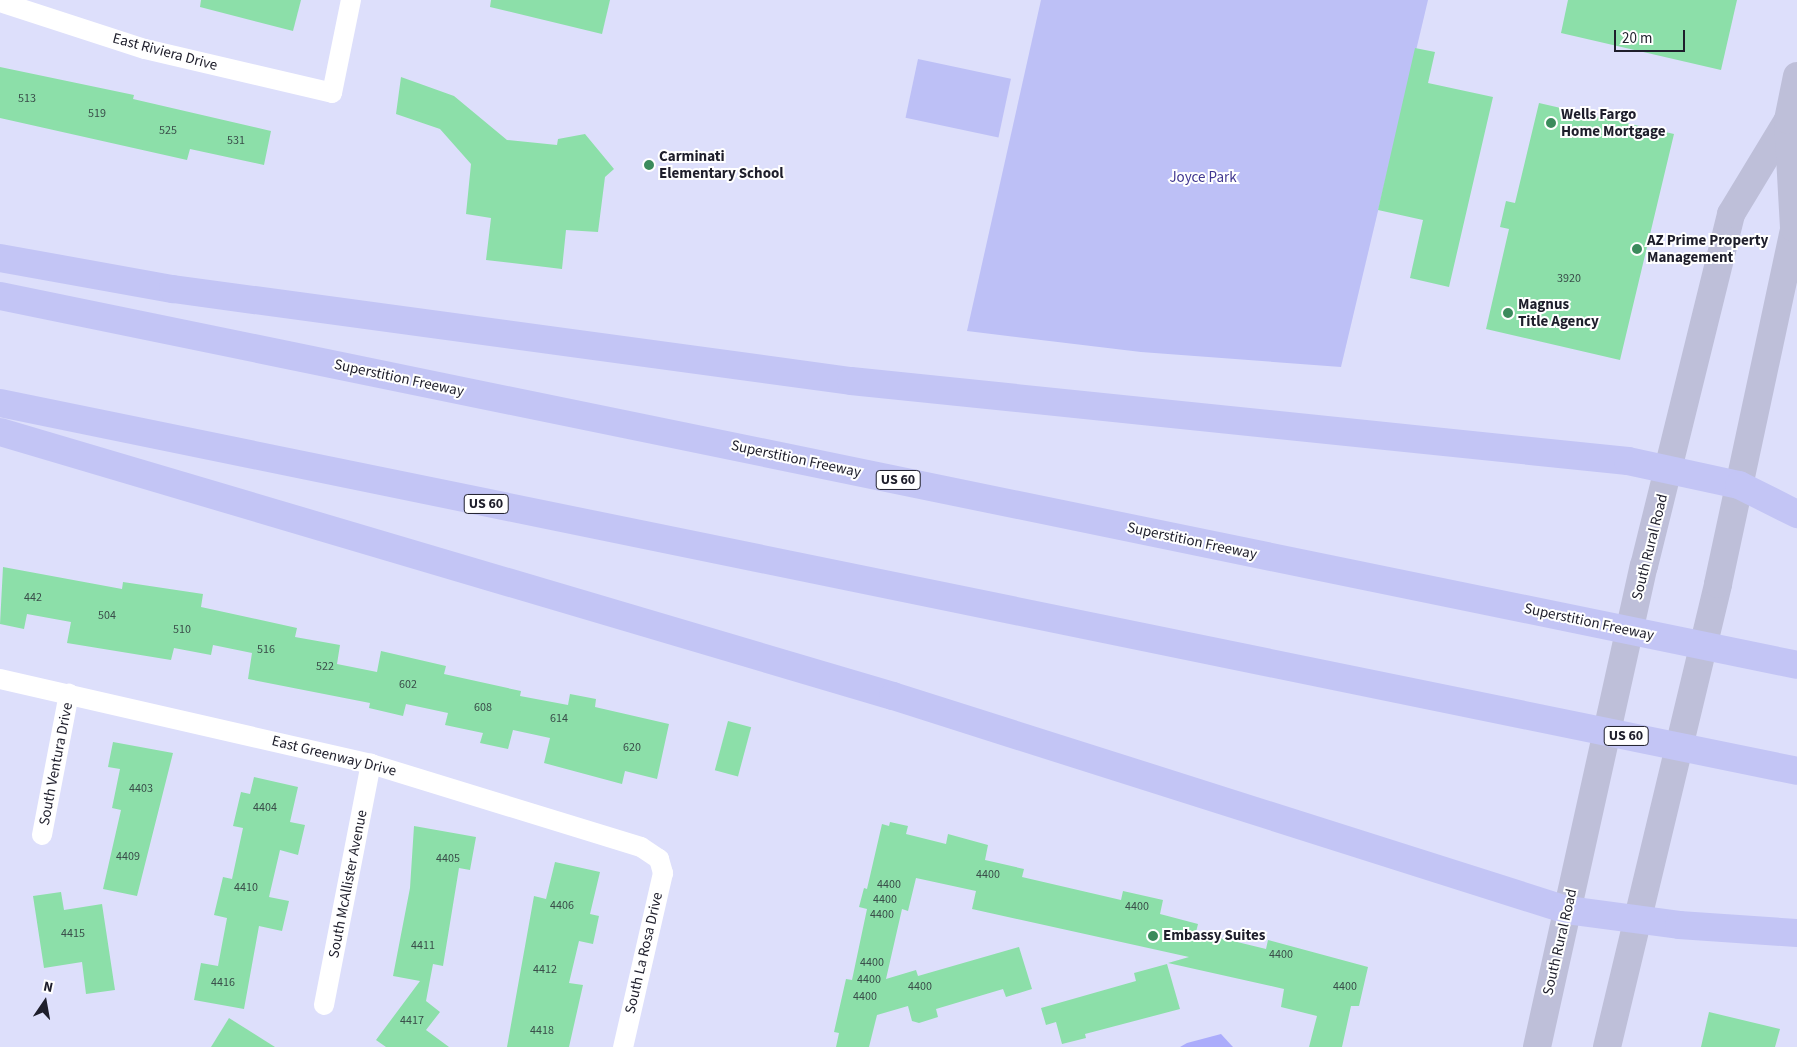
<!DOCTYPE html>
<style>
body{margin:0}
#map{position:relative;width:1797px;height:1047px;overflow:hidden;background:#dddffb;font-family:"Source Sans 3",sans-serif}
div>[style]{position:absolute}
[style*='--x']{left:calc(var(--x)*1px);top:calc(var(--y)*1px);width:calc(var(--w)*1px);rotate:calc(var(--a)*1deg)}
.green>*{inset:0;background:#bdc0f6;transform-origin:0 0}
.water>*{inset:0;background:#abacfb}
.building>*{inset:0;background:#8cdfa9;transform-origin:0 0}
.street>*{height:20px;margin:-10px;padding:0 10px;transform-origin:10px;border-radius:10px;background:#fff}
.primary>*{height:28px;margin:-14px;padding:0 14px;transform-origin:14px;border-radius:14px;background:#bebfd9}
.highway>*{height:28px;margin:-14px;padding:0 14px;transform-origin:14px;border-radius:14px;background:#c3c5f5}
.dots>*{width:14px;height:14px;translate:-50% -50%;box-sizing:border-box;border:2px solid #fff;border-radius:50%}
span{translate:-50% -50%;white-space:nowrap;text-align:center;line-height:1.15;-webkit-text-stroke:4px #fff;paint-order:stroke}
.number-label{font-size:12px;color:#3a4e4a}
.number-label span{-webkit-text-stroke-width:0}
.shield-label span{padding:1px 4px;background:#fff;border:1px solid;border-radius:4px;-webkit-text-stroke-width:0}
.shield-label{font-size:14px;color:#1e1e2b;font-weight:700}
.street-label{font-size:15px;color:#1e1e2b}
.poi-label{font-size:15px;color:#1e1e2b;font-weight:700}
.left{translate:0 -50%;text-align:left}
.park-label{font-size:15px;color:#403790}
.north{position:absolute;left:20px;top:977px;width:50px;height:50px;-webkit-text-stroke:4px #fff;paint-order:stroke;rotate:12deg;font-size:14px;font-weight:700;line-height:20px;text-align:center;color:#1e1e2b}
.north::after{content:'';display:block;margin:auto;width:18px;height:22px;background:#1e1e2b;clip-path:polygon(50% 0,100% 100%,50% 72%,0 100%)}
.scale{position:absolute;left:1614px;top:30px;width:71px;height:22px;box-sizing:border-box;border:2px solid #1e1e2b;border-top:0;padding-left:6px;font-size:15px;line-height:18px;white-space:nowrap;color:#1e1e2b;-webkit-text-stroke:4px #fff;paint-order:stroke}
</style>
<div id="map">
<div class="green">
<div style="clip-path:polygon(1041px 0,1428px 0,1341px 367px,1141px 352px,967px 331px)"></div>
<div style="left:918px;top:59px;width:95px;height:60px;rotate:12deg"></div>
</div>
<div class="water">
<div style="clip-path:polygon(1221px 1034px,1233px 1047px,1180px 1047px,1187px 1043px)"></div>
</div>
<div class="building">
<div style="clip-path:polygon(201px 0,301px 0,293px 31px,200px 7px)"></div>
<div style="clip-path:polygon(491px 0,610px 0,602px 34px,490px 7px)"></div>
<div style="clip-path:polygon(1568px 0,1737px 0,1721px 70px,1561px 33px)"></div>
<div style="clip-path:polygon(1415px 48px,1435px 52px,1428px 83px,1493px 97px,1449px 287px,1410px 278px,1423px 220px,1378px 210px)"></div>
<div style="clip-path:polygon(0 67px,134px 95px,133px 99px,271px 131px,264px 165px,190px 149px,187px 160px,0 118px)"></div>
<div style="clip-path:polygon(401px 77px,454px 96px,507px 140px,557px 145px,558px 139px,585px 134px,614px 169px,605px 177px,598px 232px,566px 230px,562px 269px,486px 260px,491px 218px,466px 214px,471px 164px,440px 129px,396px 114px)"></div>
<div style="clip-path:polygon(1539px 103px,1674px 134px,1620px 360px,1486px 329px,1509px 229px,1500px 227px,1506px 201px,1515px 203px)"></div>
<div style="clip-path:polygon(3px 567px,122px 589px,123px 582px,203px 594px,201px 607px,297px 628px,295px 637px,340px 645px,337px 664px,377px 672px,381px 651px,446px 666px,444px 674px,521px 691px,520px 696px,568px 705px,570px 694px,596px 699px,595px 707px,669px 724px,657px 779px,625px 771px,622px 784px,544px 763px,550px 738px,513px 730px,508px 749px,480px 743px,483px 733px,445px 725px,448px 713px,406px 704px,403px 716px,369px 708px,370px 703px,248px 679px,252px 653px,213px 645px,211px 655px,174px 648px,171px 660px,67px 643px,71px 622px,27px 614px,24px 629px,0 624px)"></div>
<div style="left:728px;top:721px;width:24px;height:51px;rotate:15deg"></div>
<div style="clip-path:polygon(113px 742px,173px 753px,137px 896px,103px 889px,121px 810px,112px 808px,120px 769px,108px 767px)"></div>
<div style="clip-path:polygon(254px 777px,298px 787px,290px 822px,305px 825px,298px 855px,280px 850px,269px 897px,289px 901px,282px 931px,259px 926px,244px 1009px,194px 1000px,201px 963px,218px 966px,227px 918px,214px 915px,223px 877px,232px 879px,243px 828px,233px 826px,241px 792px,250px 794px)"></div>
<div style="clip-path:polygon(890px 822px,908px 826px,906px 834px,946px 844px,948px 834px,988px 845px,985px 860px,1024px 869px,1022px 877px,1121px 900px,1123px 891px,1163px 900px,1160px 914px,1198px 924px,1196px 932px,1266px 949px,1268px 940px,1368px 967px,1359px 1006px,1351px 1006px,1342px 1047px,1309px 1047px,1317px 1016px,1281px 1007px,1284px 989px,1168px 963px,1189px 957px,972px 909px,976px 891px,916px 878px,908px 911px,902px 909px,886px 979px,916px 970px,918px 976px,1019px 947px,1032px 989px,1006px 997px,1003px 989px,936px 1009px,938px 1017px,919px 1023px,912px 1021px,908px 1006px,877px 1015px,869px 1047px,836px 1047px,839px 1033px,834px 1032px,846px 979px,852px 980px,867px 909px,859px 907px,864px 888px,867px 889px,882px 824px,889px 826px)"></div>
<div style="clip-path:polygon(414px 826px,476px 837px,470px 870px,459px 868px,443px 966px,433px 964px,426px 1001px,440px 1012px,426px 1030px,449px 1047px,386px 1047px,376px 1040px,420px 981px,393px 976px,410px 888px)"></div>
<div style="clip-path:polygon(555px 862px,600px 872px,590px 914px,599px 916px,593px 944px,579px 941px,569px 983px,583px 985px,569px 1047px,507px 1047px,534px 896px,546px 899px)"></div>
<div style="clip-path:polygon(61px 892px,64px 910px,102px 904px,115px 990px,86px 994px,82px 962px,44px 968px,33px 896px)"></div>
<div style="clip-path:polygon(1167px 964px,1180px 1009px,1085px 1034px,1086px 1038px,1062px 1044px,1056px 1022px,1046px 1025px,1041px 1008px,1136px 981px,1134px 973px)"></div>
<div style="clip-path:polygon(1709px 1012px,1780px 1029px,1775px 1047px,1701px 1047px)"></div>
<div style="clip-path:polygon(229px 1018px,275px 1047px,211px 1047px)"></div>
</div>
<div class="street">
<div style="--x:0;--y:2;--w:152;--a:18"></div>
<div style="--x:145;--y:49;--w:192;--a:13.2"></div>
<div style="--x:332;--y:93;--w:95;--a:-78.5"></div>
<div style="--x:0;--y:679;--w:381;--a:12.9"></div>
<div style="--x:371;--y:764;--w:282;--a:17.1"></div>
<div style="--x:641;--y:847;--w:22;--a:34"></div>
<div style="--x:659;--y:859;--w:15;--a:74"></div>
<div style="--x:663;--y:873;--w:179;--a:102.9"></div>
<div style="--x:42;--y:835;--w:144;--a:-79.2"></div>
<div style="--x:324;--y:1005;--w:246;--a:-79"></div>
</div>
<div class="primary">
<div style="--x:1537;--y:1047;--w:493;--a:-77.5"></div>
<div style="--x:1644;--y:566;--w:363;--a:-76.1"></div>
<div style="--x:1731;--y:214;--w:110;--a:-58.8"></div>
<div style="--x:1607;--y:1047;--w:476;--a:-76.5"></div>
<div style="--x:1718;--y:584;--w:364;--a:-77.9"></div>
<div style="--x:1794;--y:228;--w:108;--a:-93.2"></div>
<div style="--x:1788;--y:120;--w:45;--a:-78.4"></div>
</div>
<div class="highway">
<div style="--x:0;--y:258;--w:176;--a:10.2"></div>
<div style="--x:173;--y:289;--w:684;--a:7.73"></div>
<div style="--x:851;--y:381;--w:781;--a:5.88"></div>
<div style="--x:1628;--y:461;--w:114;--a:12.2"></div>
<div style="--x:1739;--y:485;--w:65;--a:26.6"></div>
<div style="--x:0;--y:296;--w:1834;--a:11.6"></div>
<div style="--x:0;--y:403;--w:1834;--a:11.57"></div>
<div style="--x:0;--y:432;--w:931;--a:16.47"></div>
<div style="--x:893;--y:696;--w:707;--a:17.62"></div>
<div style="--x:1567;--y:910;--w:113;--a:7.6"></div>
<div style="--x:1679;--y:925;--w:118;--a:3.9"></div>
</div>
<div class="dots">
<div style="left:1551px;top:123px;background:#3b8b5c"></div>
<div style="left:649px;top:165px;background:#3b8b5c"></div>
<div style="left:1637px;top:249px;background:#3b8b5c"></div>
<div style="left:1508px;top:313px;background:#3b8b5c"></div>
<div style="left:1153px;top:936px;background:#3b8b5c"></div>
</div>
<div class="number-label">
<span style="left:27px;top:99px">513</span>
<span style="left:97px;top:114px">519</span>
<span style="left:168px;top:131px">525</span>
<span style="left:236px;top:141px">531</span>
<span style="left:1569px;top:279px">3920</span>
<span style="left:33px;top:598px">442</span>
<span style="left:107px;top:616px">504</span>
<span style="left:182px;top:630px">510</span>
<span style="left:266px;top:650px">516</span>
<span style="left:325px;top:667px">522</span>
<span style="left:408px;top:685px">602</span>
<span style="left:483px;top:708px">608</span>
<span style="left:559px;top:719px">614</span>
<span style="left:632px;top:748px">620</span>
<span style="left:141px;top:789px">4403</span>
<span style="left:265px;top:808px">4404</span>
<span style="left:128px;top:857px">4409</span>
<span style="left:448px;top:859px">4405</span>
<span style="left:988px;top:875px">4400</span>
<span style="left:889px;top:885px">4400</span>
<span style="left:246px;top:888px">4410</span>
<span style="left:885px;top:900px">4400</span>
<span style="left:562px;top:906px">4406</span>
<span style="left:1137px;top:907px">4400</span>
<span style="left:882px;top:915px">4400</span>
<span style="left:73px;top:934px">4415</span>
<span style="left:423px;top:946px">4411</span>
<span style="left:1281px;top:955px">4400</span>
<span style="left:872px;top:963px">4400</span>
<span style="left:545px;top:970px">4412</span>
<span style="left:869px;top:980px">4400</span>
<span style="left:223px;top:983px">4416</span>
<span style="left:920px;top:987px">4400</span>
<span style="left:1345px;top:987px">4400</span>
<span style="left:865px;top:997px">4400</span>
<span style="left:412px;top:1021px">4417</span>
<span style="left:542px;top:1031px">4418</span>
</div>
<div class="shield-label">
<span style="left:898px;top:480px">US 60</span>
<span style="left:486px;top:504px">US 60</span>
<span style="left:1626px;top:736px">US 60</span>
</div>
<div class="street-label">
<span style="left:165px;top:52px;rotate:15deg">East Riviera Drive</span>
<span style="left:399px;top:378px;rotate:12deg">Superstition Freeway</span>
<span style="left:796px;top:459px;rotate:12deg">Superstition Freeway</span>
<span style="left:1192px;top:541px;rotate:12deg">Superstition Freeway</span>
<span style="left:1650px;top:547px;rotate:-76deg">South Rural Road</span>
<span style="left:1589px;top:622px;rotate:12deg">Superstition Freeway</span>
<span style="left:334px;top:756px;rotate:14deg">East Greenway Drive</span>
<span style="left:56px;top:764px;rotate:-79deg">South Ventura Drive</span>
<span style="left:348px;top:884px;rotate:-79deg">South McAllister Avenue</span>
<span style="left:1560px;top:942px;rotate:-77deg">South Rural Road</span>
<span style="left:644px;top:953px;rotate:-77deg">South La Rosa Drive</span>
</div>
<div class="poi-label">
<span class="left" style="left:1561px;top:123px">Wells Fargo<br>Home Mortgage</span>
<span class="left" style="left:659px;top:165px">Carminati<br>Elementary School</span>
<span class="left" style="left:1647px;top:249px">AZ Prime Property<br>Management</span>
<span class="left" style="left:1518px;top:313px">Magnus<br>Title Agency</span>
<span class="left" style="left:1163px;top:936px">Embassy Suites</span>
</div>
<div class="park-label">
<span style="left:1203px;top:178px">Joyce Park</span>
</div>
<div class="north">N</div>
<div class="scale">20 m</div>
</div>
